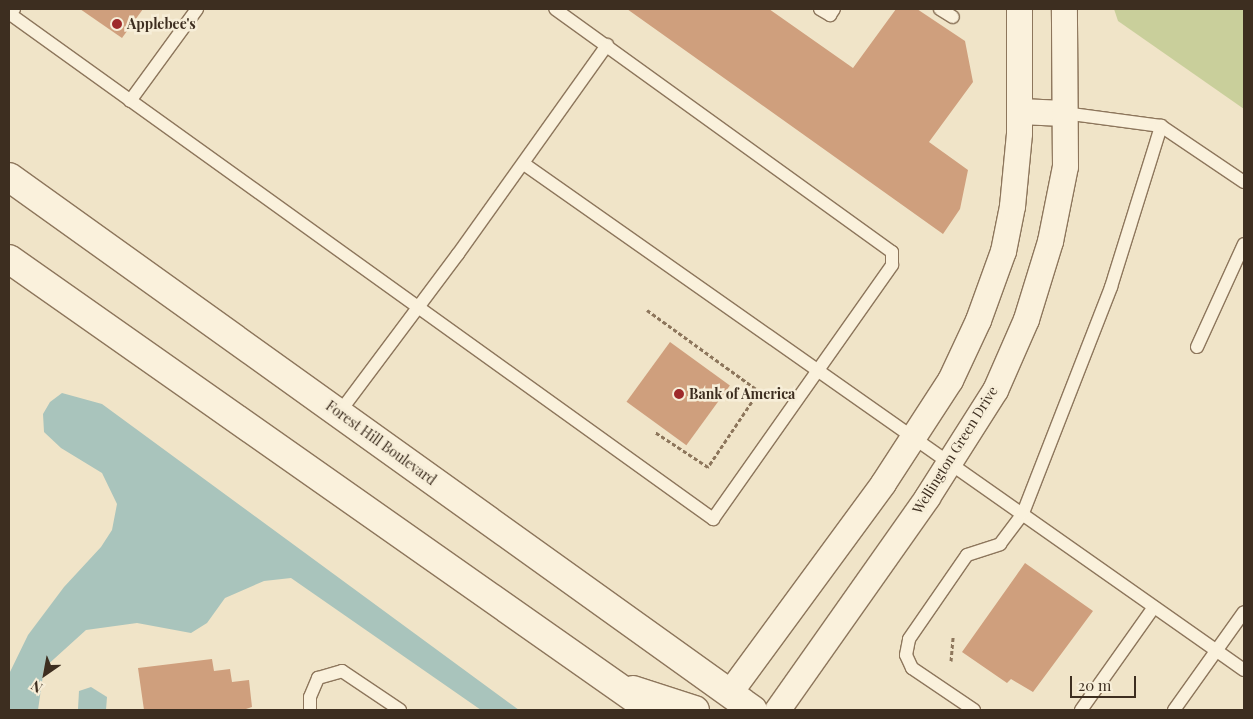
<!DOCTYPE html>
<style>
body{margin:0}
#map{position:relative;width:1253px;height:719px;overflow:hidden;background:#f0e4c8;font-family:"Playfair Display",serif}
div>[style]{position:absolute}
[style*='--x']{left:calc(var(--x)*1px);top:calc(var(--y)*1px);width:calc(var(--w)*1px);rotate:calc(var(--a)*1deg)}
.green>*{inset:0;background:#c9cf9b}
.water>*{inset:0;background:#a9c4bc}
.building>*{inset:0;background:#cf9f7d;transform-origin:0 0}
.path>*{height:3px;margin-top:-1.5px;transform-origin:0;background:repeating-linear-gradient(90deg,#8d765c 0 4px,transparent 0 6.5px)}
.roads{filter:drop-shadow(1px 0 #8d765c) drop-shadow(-1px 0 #8d765c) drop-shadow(0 1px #8d765c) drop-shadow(0 -1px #8d765c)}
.service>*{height:12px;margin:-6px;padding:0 6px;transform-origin:6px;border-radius:6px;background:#faf1dc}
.minor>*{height:25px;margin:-12.5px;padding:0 12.5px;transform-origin:12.5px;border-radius:12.5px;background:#faf1dc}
.secondary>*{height:28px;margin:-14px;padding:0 14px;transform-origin:14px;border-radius:14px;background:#faf1dc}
.dots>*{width:14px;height:14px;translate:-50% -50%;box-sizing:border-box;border:2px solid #f7eed8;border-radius:50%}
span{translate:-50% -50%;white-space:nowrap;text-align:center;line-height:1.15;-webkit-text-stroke:5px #f7eed8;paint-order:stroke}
.poi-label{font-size:14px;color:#3d2e20;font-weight:700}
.left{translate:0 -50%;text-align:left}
.street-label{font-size:14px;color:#3d2e20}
.frame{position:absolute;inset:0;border:10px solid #3d2e20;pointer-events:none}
.north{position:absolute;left:20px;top:649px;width:50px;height:50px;-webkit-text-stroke:4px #f7eed8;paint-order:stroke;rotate:213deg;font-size:14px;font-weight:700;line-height:20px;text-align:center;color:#3d2e20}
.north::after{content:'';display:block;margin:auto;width:18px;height:22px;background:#3d2e20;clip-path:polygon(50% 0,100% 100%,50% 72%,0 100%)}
.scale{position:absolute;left:1070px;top:676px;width:66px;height:22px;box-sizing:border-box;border:2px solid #3d2e20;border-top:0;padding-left:6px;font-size:15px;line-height:18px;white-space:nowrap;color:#3d2e20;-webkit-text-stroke:4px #f7eed8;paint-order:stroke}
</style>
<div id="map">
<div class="green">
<div style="clip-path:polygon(1114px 9px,1244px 9px,1244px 109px,1118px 21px)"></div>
</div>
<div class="water">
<div style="clip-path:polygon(62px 393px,102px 404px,519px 710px,481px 710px,291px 578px,264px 581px,225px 598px,207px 623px,191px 633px,137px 623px,86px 630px,44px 668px,38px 710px,9px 710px,9px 674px,28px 635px,64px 587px,101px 547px,112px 530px,117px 504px,102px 473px,61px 448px,44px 432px,43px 414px,50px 402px)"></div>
<div style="clip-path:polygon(91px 687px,107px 697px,106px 710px,78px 709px,79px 691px)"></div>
</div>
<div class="building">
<div style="clip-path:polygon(80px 9px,143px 9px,122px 38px)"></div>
<div style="clip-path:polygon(627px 9px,769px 9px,853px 68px,896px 9px,917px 9px,965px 41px,973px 82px,929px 142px,968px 170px,960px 209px,943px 234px)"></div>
<div style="left:670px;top:342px;width:74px;height:74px;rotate:36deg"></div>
<div style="clip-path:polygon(1025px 563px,1093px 611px,1033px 692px,1011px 679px,1007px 683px,962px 652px)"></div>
<div style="clip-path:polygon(212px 659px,214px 671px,230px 669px,232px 682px,249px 680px,252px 707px,243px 710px,144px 710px,138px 668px)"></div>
</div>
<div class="path">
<div style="--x:647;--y:310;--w:138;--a:35.9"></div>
<div style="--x:759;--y:391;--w:92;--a:123.9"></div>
<div style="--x:708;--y:467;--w:64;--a:-146.6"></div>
<div style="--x:951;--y:661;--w:25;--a:-85"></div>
</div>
<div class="roads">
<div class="service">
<div style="--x:14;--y:9;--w:6;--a:129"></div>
<div style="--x:10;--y:14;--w:866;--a:35.69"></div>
<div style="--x:713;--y:519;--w:311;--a:-54.8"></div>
<div style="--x:892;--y:265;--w:13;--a:-90"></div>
<div style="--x:892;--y:252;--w:415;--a:-144.2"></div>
<div style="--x:820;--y:9;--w:12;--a:31"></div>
<div style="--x:830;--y:15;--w:7;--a:-56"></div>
<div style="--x:940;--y:9;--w:15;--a:32"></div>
<div style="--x:130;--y:101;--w:114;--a:-53.9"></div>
<div style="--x:1064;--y:113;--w:98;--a:7.6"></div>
<div style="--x:1161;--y:126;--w:100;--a:34"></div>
<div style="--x:524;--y:164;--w:880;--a:35.1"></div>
<div style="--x:1197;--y:347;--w:113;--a:-65.5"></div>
<div style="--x:339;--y:413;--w:199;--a:-53.2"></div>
<div style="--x:458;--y:254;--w:257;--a:-54.5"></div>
<div style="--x:310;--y:710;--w:13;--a:-90"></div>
<div style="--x:310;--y:697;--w:21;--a:-67"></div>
<div style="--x:318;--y:678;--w:25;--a:-16"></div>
<div style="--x:342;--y:671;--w:70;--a:33.9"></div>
<div style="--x:974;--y:710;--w:75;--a:-145.9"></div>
<div style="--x:912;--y:668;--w:14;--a:-115"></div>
<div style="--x:906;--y:655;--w:16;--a:-79"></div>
<div style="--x:909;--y:639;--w:102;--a:-55.4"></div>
<div style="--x:967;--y:555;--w:35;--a:-18"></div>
<div style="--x:1000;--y:544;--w:39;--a:-53"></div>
<div style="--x:1023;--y:513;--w:243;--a:-68.7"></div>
<div style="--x:1111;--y:287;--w:169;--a:-72.7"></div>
<div style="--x:1081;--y:710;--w:126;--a:-54.7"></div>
<div style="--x:1174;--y:710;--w:120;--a:-54.5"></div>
</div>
<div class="minor">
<div style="--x:1019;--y:111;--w:45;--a:2.5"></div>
<div style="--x:729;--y:693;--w:260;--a:-53.7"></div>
<div style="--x:883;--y:483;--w:123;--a:-57"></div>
<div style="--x:950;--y:380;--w:66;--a:-65"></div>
<div style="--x:978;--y:320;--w:73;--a:-70.1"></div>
<div style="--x:1003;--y:251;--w:46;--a:-78.7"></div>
<div style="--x:1012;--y:206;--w:73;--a:-84.5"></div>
<div style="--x:1019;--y:133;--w:124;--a:-90"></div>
<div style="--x:777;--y:710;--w:261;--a:-54.8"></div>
<div style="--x:927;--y:497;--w:127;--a:-57.6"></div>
<div style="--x:995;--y:390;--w:77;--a:-66.4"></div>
<div style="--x:1026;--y:319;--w:82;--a:-72.9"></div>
<div style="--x:1050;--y:241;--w:76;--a:-78.7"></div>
<div style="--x:1065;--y:166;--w:157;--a:-90.4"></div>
</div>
<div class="secondary">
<div style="--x:9;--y:177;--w:915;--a:35.62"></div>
<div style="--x:9;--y:259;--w:785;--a:35.09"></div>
<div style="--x:633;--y:690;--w:65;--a:17.9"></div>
</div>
</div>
<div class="dots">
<div style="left:117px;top:24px;background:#9e2a2b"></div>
<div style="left:679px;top:394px;background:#9e2a2b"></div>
</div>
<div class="poi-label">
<span class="left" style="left:127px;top:24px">Applebee's</span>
<span class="left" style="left:689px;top:394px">Bank of America</span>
</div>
<div class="street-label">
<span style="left:381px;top:443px;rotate:36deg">Forest Hill Boulevard</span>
<span style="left:955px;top:450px;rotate:-58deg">Wellington Green Drive</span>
</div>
<div class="frame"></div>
<div class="north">N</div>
<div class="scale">20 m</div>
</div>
